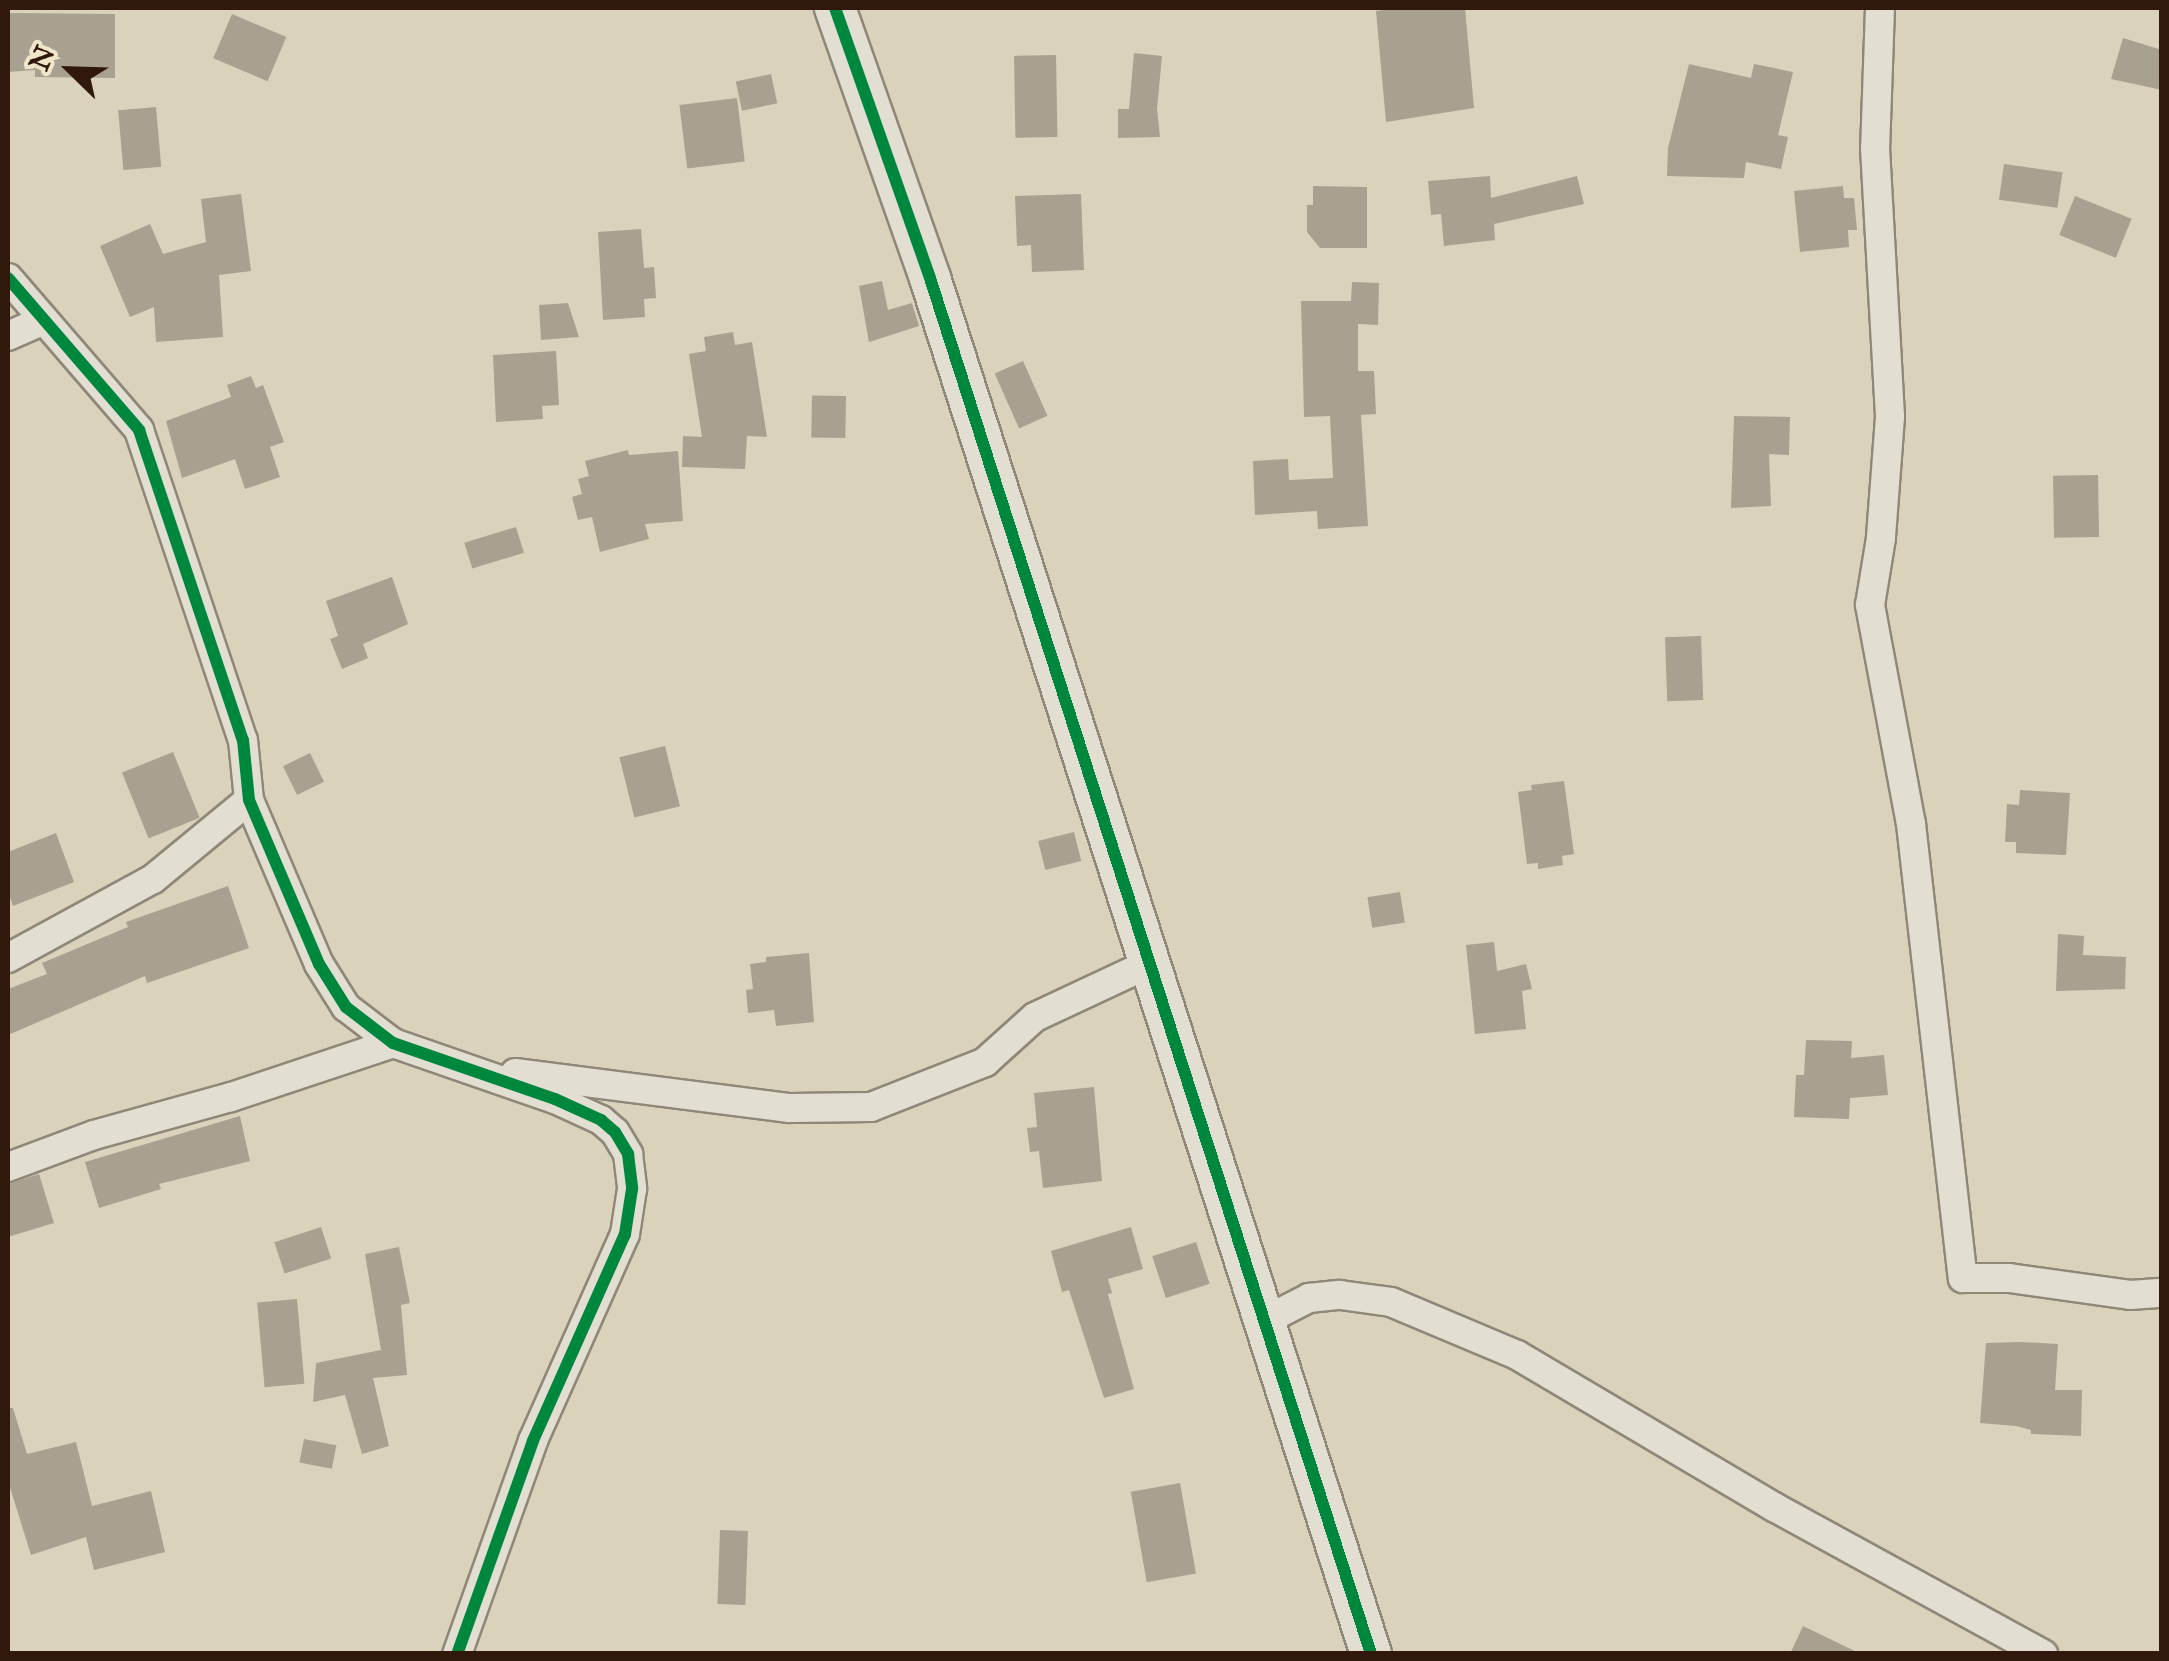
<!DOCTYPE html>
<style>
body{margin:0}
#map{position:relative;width:2169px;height:1661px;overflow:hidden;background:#dad2ba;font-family:"IM FELL Great Primer",serif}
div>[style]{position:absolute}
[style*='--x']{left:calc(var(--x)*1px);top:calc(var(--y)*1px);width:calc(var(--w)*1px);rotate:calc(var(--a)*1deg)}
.building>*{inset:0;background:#a8a191;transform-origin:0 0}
.roads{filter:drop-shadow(2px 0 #8f8778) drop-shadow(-2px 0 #8f8778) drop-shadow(0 2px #8f8778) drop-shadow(0 -2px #8f8778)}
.street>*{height:28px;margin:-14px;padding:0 14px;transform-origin:14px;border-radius:14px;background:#e2ded2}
.secondary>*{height:40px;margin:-20px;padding:0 20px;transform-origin:20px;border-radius:20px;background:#e2ded2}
.cycleway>*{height:12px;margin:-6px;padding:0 6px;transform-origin:6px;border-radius:6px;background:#00873e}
span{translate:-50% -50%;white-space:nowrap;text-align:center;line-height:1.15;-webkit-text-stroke:8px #f0e6c9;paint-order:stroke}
.frame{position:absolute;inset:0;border:10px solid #31180c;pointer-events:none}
.north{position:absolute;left:20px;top:20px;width:100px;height:100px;-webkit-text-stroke:8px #f0e6c9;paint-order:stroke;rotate:293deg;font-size:28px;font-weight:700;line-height:40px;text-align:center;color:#31180c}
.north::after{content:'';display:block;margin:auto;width:35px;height:45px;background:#31180c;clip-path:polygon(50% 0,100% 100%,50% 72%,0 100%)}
</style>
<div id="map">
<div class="building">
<div style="clip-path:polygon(1398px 8px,1465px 8px,1474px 108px,1386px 122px,1376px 11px)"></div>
<div style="clip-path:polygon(8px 13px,115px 14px,115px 78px,35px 77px,35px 70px,8px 72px)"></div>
<div style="left:232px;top:14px;width:59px;height:48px;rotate:23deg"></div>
<div style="clip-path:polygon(2123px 38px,2162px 50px,2162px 90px,2111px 79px)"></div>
<div style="clip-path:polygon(1134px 53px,1162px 56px,1157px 109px,1160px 137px,1118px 138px,1118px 109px,1129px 109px)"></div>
<div style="left:1056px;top:55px;width:82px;height:42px;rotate:89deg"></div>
<div style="clip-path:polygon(1689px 64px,1751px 78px,1754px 64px,1793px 72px,1778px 135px,1788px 137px,1781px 169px,1746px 162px,1744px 178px,1667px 176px,1668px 148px)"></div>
<div style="left:771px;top:74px;width:30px;height:36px;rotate:78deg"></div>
<div style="left:737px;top:98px;width:64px;height:58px;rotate:83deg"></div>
<div style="left:156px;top:107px;width:60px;height:38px;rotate:85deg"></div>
<div style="left:2004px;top:164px;width:59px;height:36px;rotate:8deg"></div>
<div style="clip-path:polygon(1490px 176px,1491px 198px,1577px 176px,1584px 204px,1494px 224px,1495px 240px,1444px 246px,1441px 214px,1431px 215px,1428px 181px)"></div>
<div style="clip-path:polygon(1313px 186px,1367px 187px,1367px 248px,1320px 248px,1307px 232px,1307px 205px,1313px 205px)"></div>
<div style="clip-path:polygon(1843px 186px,1844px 198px,1854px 198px,1857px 230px,1848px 230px,1849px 247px,1800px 252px,1794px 191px)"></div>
<div style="clip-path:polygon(241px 194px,251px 271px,219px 275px,223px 337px,156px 342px,154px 307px,130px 317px,100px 246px,150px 224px,163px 254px,206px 242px,201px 199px)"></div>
<div style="clip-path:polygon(1081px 194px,1084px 270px,1032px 272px,1031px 245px,1017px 246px,1015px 196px)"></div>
<div style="left:2075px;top:196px;width:61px;height:42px;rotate:22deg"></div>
<div style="clip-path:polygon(641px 229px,644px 268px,654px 267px,656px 298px,644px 299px,645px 317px,603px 320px,598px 232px)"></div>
<div style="clip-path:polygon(882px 281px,888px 310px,912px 303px,919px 326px,869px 342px,859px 286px)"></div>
<div style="clip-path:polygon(1352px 282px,1379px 283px,1378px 325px,1358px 324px,1358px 371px,1374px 371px,1376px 414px,1361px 415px,1368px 526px,1318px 529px,1317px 511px,1255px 515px,1253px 461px,1288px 459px,1289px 480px,1333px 478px,1330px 416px,1304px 417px,1301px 301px,1351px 301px)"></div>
<div style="clip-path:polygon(568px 303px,579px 337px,541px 340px,539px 305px)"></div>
<div style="clip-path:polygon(733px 332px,735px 345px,752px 342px,767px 437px,747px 436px,745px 469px,682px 467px,683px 436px,702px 437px,689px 354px,706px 351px,704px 337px)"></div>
<div style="clip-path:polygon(556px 351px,559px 405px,542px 406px,543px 419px,496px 422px,493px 355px)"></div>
<div style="left:1023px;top:361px;width:60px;height:31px;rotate:66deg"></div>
<div style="clip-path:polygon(251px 376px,256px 388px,263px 385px,284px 442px,270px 447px,280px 477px,245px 489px,235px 459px,182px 478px,166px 421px,231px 397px,227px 385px)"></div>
<div style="left:846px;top:396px;width:42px;height:34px;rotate:91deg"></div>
<div style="clip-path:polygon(1734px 416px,1790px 417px,1789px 455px,1769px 454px,1771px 506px,1731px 508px)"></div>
<div style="clip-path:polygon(628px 450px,629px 455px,678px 451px,683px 521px,645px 524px,649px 539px,600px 552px,592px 517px,578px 520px,572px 497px,582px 494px,578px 479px,589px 476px,585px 461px)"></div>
<div style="left:2098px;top:475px;width:62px;height:45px;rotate:89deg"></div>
<div style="left:516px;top:527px;width:27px;height:54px;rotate:73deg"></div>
<div style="clip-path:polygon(392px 577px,408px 624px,363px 644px,368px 658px,342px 669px,330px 639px,338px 636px,326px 601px)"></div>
<div style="left:1701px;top:636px;width:64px;height:36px;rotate:88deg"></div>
<div style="left:665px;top:746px;width:62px;height:47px;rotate:76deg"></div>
<div style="left:173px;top:752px;width:71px;height:55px;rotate:68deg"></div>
<div style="left:310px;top:753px;width:32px;height:30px;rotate:64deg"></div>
<div style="clip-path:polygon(1564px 781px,1574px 854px,1562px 856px,1563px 865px,1538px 869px,1538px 863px,1527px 864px,1518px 792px,1532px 790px,1531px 785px)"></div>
<div style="clip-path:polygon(2020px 790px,2070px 793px,2066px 855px,2016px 853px,2016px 842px,2005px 842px,2007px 804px,2019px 805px)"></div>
<div style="left:1074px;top:832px;width:30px;height:37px;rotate:76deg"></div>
<div style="clip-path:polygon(56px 833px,74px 882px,13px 906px,8px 892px,8px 852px)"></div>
<div style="clip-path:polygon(228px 886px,249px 948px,147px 983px,145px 976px,8px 1035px,8px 989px,47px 974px,42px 963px,128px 927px,126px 922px)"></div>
<div style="left:1400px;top:892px;width:31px;height:33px;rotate:81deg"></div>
<div style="clip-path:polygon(2058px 934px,2084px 936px,2083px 955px,2126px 957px,2125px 989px,2056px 991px)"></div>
<div style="clip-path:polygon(1494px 942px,1497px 971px,1526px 964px,1532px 989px,1522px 991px,1526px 1029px,1475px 1034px,1466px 945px)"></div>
<div style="clip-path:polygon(809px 953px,814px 1022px,776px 1026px,774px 1010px,748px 1013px,746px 990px,753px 989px,750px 964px,766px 962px,766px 957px)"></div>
<div style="clip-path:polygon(1806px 1040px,1852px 1041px,1851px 1058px,1884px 1055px,1888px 1095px,1850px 1098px,1849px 1119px,1794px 1117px,1796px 1075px,1804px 1075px)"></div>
<div style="clip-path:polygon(1094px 1087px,1102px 1181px,1043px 1188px,1039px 1151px,1030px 1152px,1027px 1128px,1037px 1127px,1034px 1093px)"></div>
<div style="clip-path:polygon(240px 1116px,250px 1161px,159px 1184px,161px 1189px,99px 1208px,85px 1162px)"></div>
<div style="clip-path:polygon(39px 1174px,54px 1223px,8px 1237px,8px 1184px)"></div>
<div style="left:321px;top:1227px;width:33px;height:49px;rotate:72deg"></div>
<div style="clip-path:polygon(1131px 1227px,1143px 1269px,1108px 1279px,1112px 1293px,1108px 1294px,1134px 1389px,1104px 1398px,1069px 1290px,1062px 1292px,1051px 1251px)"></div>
<div style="left:1196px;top:1242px;width:44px;height:46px;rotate:72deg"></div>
<div style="clip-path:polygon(399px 1247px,410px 1303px,401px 1305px,407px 1375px,373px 1378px,389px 1446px,362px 1454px,345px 1395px,313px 1402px,316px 1363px,381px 1350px,365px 1254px)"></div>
<div style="left:297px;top:1299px;width:85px;height:40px;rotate:85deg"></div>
<div style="clip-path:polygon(2022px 1342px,2058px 1344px,2055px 1390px,2082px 1390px,2081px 1436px,2031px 1434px,2031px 1430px,2016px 1426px,1980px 1423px,1986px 1343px)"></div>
<div style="clip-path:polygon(8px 1408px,13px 1408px,27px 1454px,76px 1442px,92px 1506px,151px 1491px,165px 1552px,94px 1570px,86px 1537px,31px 1555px,8px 1481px)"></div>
<div style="left:304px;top:1439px;width:33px;height:24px;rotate:11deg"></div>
<div style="left:1180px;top:1483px;width:92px;height:50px;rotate:80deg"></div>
<div style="left:720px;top:1530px;width:28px;height:74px;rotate:2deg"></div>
<div style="clip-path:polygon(1803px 1626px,1861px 1654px,1790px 1654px)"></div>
</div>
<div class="roads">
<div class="street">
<div style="--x:1880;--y:8;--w:140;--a:92"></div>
<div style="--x:1875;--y:148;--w:269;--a:86.8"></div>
<div style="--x:1890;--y:417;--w:121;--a:94.3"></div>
<div style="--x:1881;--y:538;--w:68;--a:99.3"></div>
<div style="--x:1870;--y:605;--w:223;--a:79.4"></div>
<div style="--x:1911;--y:824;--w:457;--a:83.5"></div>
<div style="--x:1963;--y:1278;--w:46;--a:0"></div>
<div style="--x:2009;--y:1278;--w:122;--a:8"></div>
<div style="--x:2130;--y:1295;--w:32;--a:-4"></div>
<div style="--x:8;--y:278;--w:201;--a:49.2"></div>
<div style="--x:139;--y:430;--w:327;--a:71.5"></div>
<div style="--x:243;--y:740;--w:60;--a:84.3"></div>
<div style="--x:249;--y:800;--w:178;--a:66.9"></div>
<div style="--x:319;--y:964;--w:51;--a:57.9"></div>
<div style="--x:346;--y:1007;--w:59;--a:37.5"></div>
<div style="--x:393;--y:1043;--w:171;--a:19.1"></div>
<div style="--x:555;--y:1099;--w:51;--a:24.5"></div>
<div style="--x:601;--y:1120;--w:18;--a:41"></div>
<div style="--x:615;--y:1132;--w:26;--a:59"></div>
<div style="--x:628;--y:1154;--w:35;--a:83"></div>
<div style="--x:632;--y:1189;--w:46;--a:98.8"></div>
<div style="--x:625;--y:1234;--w:227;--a:114"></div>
<div style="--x:533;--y:1441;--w:226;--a:109.6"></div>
<div style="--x:8;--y:336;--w:36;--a:-24"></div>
<div style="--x:8;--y:958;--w:165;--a:-28.6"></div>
<div style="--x:153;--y:879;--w:124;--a:-39.5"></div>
<div style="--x:515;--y:1073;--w:277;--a:7.3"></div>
<div style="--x:790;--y:1108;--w:81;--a:-0.7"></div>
<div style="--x:871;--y:1107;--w:123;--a:-21.5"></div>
<div style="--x:985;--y:1062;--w:67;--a:-42"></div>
<div style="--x:1035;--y:1017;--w:125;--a:-25.1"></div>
<div style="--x:8;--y:1167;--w:92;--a:-20.4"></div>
<div style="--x:94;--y:1135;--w:142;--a:-15.5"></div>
<div style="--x:231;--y:1097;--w:171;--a:-18.4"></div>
<div style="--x:1262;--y:1322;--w:53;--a:-27.1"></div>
<div style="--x:1309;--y:1298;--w:31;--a:-6"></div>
<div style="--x:1340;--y:1295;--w:51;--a:7.8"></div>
<div style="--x:1391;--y:1302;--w:137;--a:22.8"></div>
<div style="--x:1517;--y:1355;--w:299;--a:30.6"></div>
<div style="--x:1774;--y:1507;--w:307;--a:28.7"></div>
</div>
<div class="secondary">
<div style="--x:835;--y:8;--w:286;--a:70.6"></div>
<div style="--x:930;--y:278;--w:1445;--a:72.23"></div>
</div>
</div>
<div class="cycleway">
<div style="--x:835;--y:8;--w:286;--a:70.6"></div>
<div style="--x:930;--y:278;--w:1445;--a:72.23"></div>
<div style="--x:8;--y:278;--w:201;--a:49.2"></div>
<div style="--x:139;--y:430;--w:327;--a:71.5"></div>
<div style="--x:243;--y:740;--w:60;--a:84.3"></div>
<div style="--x:249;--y:800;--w:178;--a:66.9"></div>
<div style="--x:319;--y:964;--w:51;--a:57.9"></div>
<div style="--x:346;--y:1007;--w:59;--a:37.5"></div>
<div style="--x:393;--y:1043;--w:171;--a:19.1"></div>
<div style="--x:555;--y:1099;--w:51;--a:24.5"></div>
<div style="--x:601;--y:1120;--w:18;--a:41"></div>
<div style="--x:615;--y:1132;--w:26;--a:59"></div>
<div style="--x:628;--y:1154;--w:35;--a:83"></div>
<div style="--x:632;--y:1189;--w:46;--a:98.8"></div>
<div style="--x:625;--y:1234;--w:227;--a:114"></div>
<div style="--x:533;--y:1441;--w:226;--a:109.6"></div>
</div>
<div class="frame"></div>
<div class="north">N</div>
</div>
